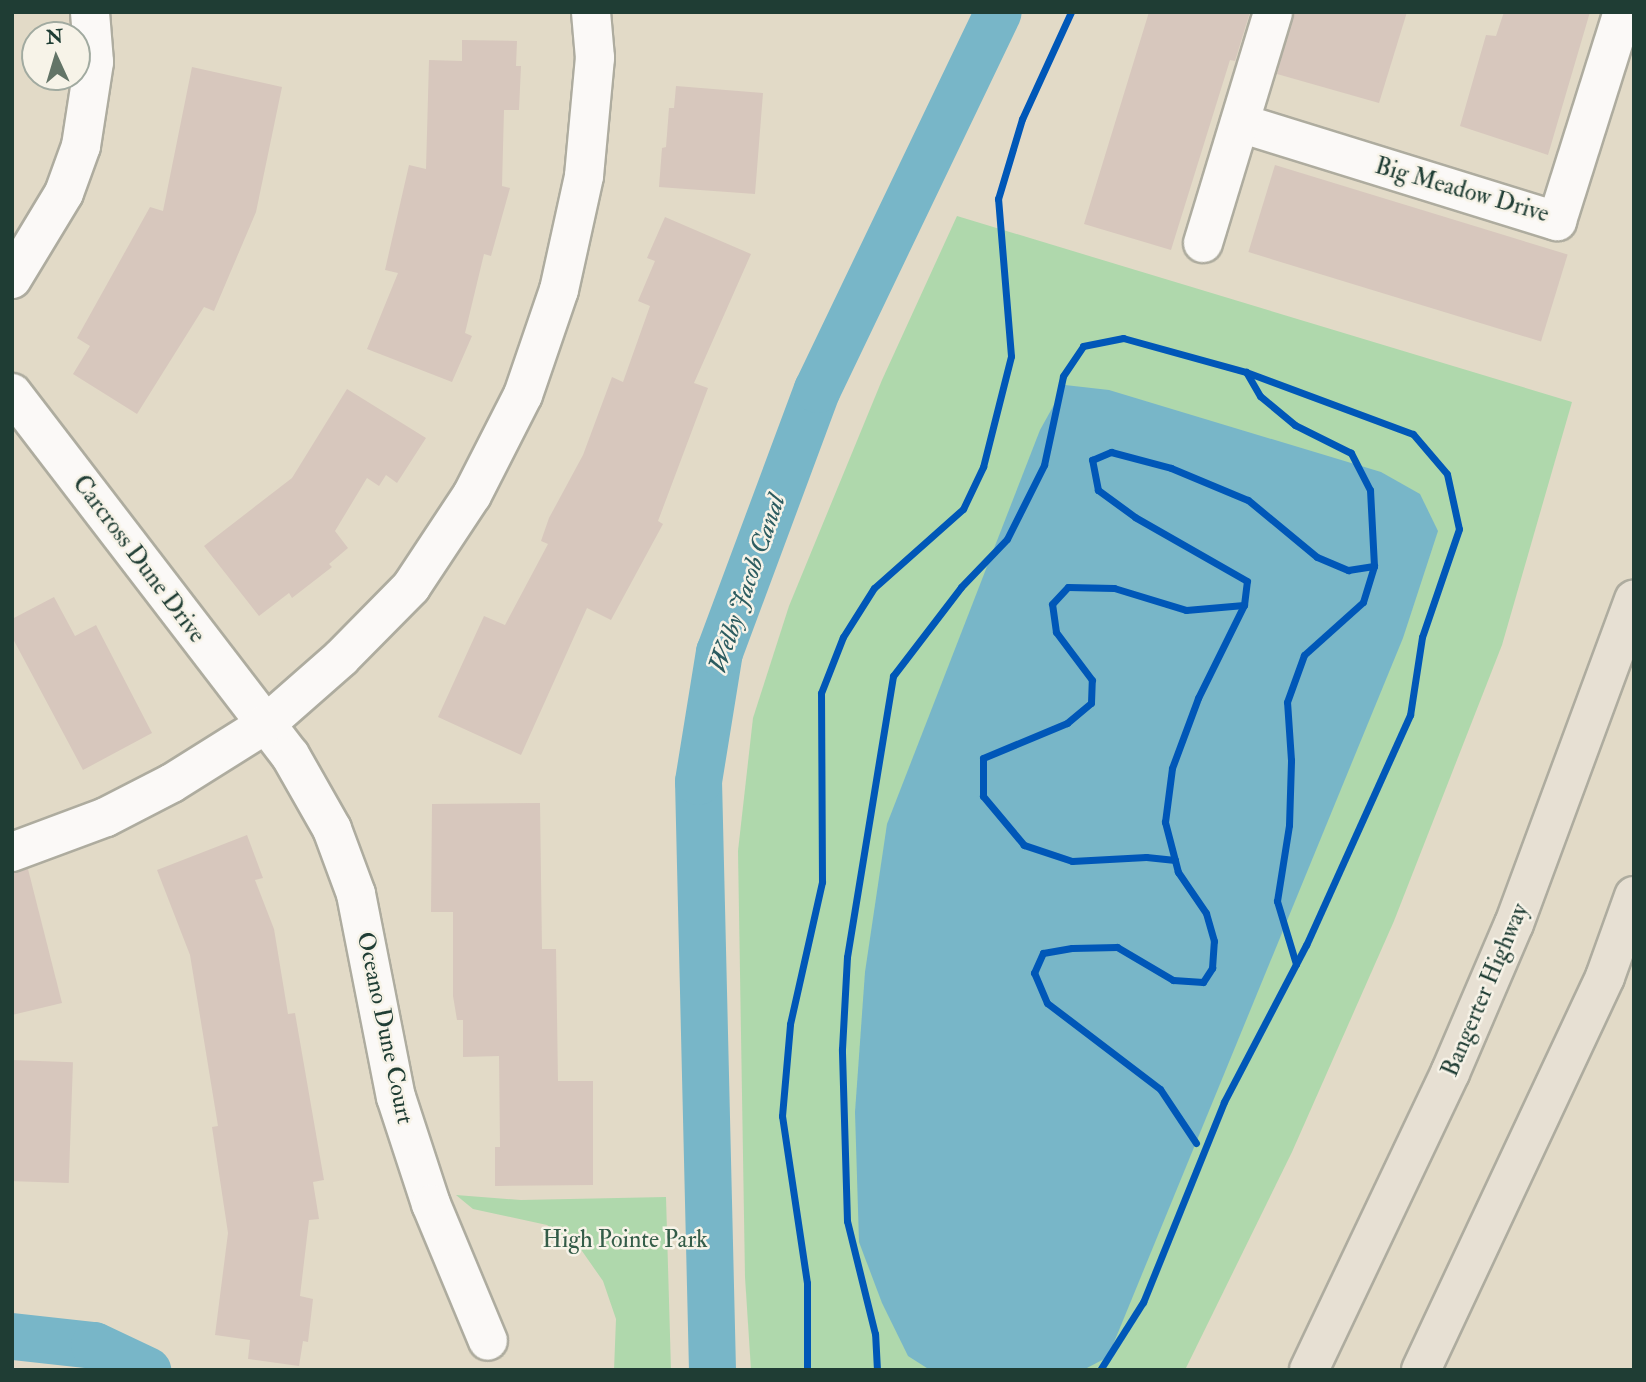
<!DOCTYPE html>
<style>
body{margin:0}
#map{position:relative;width:1646px;height:1382px;overflow:hidden;background:#e2dac7;font-family:"IM FELL Double Pica",serif}
div>[style]{position:absolute}
[style*='--x']{left:calc(var(--x)*1px);top:calc(var(--y)*1px);width:calc(var(--w)*1px);rotate:calc(var(--a)*1deg)}
.green>*{inset:0;background:#afd8ac}
.water>*{inset:0;background:#78b6c8}
.canal>*{height:47px;margin:-23.5px;padding:0 23.5px;transform-origin:23.5px;border-radius:23.5px;background:#78b6c8}
.building>*{inset:0;background:#d7c7bd;transform-origin:0 0}
.roads{filter:drop-shadow(2px 0 #aeac9f) drop-shadow(-2px 0 #aeac9f) drop-shadow(0 2px #aeac9f) drop-shadow(0 -2px #aeac9f)}
.street>*{height:38px;margin:-19px;padding:0 19px;transform-origin:19px;border-radius:19px;background:#fbf9f7}
.highway>*{height:38px;margin:-19px;padding:0 19px;transform-origin:19px;border-radius:19px;background:#e7e0d3}
.cycleway>*{height:7px;margin:-3.5px;padding:0 3.5px;transform-origin:3.5px;border-radius:3.5px;background:#0057b8}
span{translate:-50% -50%;white-space:nowrap;text-align:center;line-height:1.15;-webkit-text-stroke:5px #f7f3e8;paint-order:stroke}
.street-label{font-size:24px;color:#1f3d34}
.park-label{font-size:24px;color:#335c48}
.water-label{font-size:26px;color:#2c5c60;font-style:italic}
.frame{position:absolute;inset:0;border:14px solid #1f3d34;pointer-events:none}
.north{position:absolute;left:21px;top:21px;width:70px;height:70px;box-sizing:border-box;background:#f7f3e8;border:2px solid #a1aaa0;border-radius:50%;rotate:356deg;font-size:19px;font-weight:700;line-height:28px;text-align:center;color:#1f3d34}
.north::after{content:'';display:block;margin:auto;width:24px;height:32px;background:#637467;clip-path:polygon(50% 0,100% 100%,50% 72%,0 100%)}
</style>
<div id="map">
<div class="green">
<div style="clip-path:polygon(957px 216px,1572px 402px,1502px 645px,1394px 921px,1292px 1152px,1185px 1370px,751px 1370px,745px 1277px,738px 851px,753px 718px,789px 606px,882px 380px)"></div>
<div style="clip-path:polygon(456px 1195px,521px 1200px,666px 1197px,671px 1370px,614px 1370px,616px 1319px,603px 1281px,582px 1251px,547px 1225px,473px 1209px)"></div>
</div>
<div class="water">
<div style="clip-path:polygon(1065px 385px,1109px 390px,1381px 472px,1420px 494px,1438px 531px,1403px 638px,1108px 1357px,1083px 1370px,930px 1370px,908px 1356px,882px 1303px,859px 1242px,855px 1112px,865px 972px,887px 824px,1040px 430px)"></div>
</div>
<div class="canal">
<div style="--x:12;--y:1336;--w:82;--a:6.3"></div>
<div style="--x:94;--y:1345;--w:59;--a:25.3"></div>
<div style="--x:712;--y:1370;--w:589;--a:-91.36"></div>
<div style="--x:698;--y:781;--w:131;--a:-80.8"></div>
<div style="--x:719;--y:652;--w:281;--a:-69.6"></div>
<div style="--x:817;--y:389;--w:418;--a:-64.4"></div>
</div>
<div class="building">
<div style="clip-path:polygon(1149px 12px,1250px 12px,1235px 61px,1230px 60px,1171px 250px,1084px 224px)"></div>
<div style="clip-path:polygon(1294px 12px,1407px 12px,1379px 103px,1277px 74px)"></div>
<div style="clip-path:polygon(1504px 12px,1590px 12px,1548px 155px,1460px 126px,1486px 35px,1496px 36px)"></div>
<div style="clip-path:polygon(462px 40px,517px 41px,516px 66px,521px 66px,519px 110px,504px 110px,502px 186px,510px 188px,491px 256px,484px 254px,465px 333px,472px 336px,452px 382px,367px 349px,398px 273px,385px 270px,409px 165px,426px 169px,429px 60px,462px 61px)"></div>
<div style="clip-path:polygon(192px 67px,282px 87px,256px 212px,214px 311px,204px 307px,137px 414px,73px 374px,90px 346px,77px 338px,150px 207px,163px 211px)"></div>
<div style="clip-path:polygon(676px 86px,763px 93px,755px 194px,659px 187px,662px 148px,666px 147px,669px 108px,674px 108px)"></div>
<div style="left:1275px;top:165px;width:306px;height:91px;rotate:17deg"></div>
<div style="clip-path:polygon(665px 217px,751px 254px,694px 383px,708px 388px,658px 521px,663px 524px,611px 620px,587px 608px,521px 755px,438px 717px,484px 616px,505px 625px,548px 544px,541px 541px,549px 518px,583px 455px,612px 377px,623px 382px,650px 306px,638px 301px,655px 261px,647px 258px)"></div>
<div style="clip-path:polygon(347px 389px,426px 438px,397px 483px,386px 475px,379px 486px,367px 478px,335px 531px,348px 548px,329px 564px,332px 567px,292px 598px,289px 593px,259px 616px,204px 546px,292px 478px)"></div>
<div style="clip-path:polygon(54px 597px,75px 636px,96px 625px,152px 733px,83px 770px,12px 637px,12px 619px)"></div>
<div style="clip-path:polygon(540px 803px,542px 949px,556px 949px,558px 1081px,593px 1081px,593px 1185px,495px 1186px,495px 1147px,500px 1147px,499px 1056px,463px 1057px,463px 1020px,457px 1020px,453px 996px,453px 912px,431px 912px,432px 804px)"></div>
<div style="clip-path:polygon(247px 835px,263px 878px,255px 880px,274px 929px,288px 1014px,295px 1013px,324px 1180px,313px 1182px,319px 1219px,309px 1220px,300px 1296px,313px 1299px,308px 1342px,303px 1341px,299px 1366px,248px 1359px,250px 1340px,215px 1335px,228px 1233px,212px 1127px,218px 1126px,190px 955px,157px 870px)"></div>
<div style="clip-path:polygon(28px 869px,62px 1003px,12px 1015px,12px 873px)"></div>
<div style="left:12px;top:1060px;width:61px;height:121px;rotate:2deg"></div>
</div>
<div class="roads">
<div class="street">
<div style="--x:1240;--y:123;--w:332;--a:17.2"></div>
<div style="--x:1557;--y:221;--w:219;--a:-72.5"></div>
<div style="--x:1203;--y:243;--w:241;--a:-73.1"></div>
<div style="--x:12;--y:279;--w:100;--a:-58.8"></div>
<div style="--x:64;--y:193;--w:50;--a:-70.1"></div>
<div style="--x:81;--y:146;--w:85;--a:-81.2"></div>
<div style="--x:94;--y:62;--w:50;--a:-94.6"></div>
<div style="--x:12;--y:393;--w:456;--a:52.5"></div>
<div style="--x:290;--y:755;--w:85;--a:60.4"></div>
<div style="--x:332;--y:829;--w:69;--a:69.7"></div>
<div style="--x:356;--y:894;--w:207;--a:78.9"></div>
<div style="--x:396;--y:1097;--w:113;--a:71.9"></div>
<div style="--x:431;--y:1204;--w:148;--a:67.4"></div>
<div style="--x:12;--y:852;--w:100;--a:-20.4"></div>
<div style="--x:106;--y:817;--w:74;--a:-27.3"></div>
<div style="--x:172;--y:783;--w:111;--a:-32.1"></div>
<div style="--x:266;--y:724;--w:100;--a:-41.3"></div>
<div style="--x:341;--y:658;--w:100;--a:-45.4"></div>
<div style="--x:411;--y:587;--w:110;--a:-56.5"></div>
<div style="--x:472;--y:495;--w:112;--a:-63"></div>
<div style="--x:523;--y:395;--w:111;--a:-71.1"></div>
<div style="--x:559;--y:290;--w:117;--a:-77.6"></div>
<div style="--x:584;--y:176;--w:119;--a:-84.7"></div>
<div style="--x:595;--y:58;--w:46;--a:-95"></div>
</div>
<div class="highway">
<div style="--x:1309;--y:1370;--w:329;--a:-64.6"></div>
<div style="--x:1450;--y:1073;--w:162;--a:-66.8"></div>
<div style="--x:1514;--y:924;--w:346;--a:-69.7"></div>
<div style="--x:1421;--y:1370;--w:434;--a:-64.9"></div>
<div style="--x:1605;--y:977;--w:86;--a:-70.3"></div>
</div>
</div>
<div class="cycleway">
<div style="--x:1175;--y:860;--w:29;--a:-174"></div>
<div style="--x:1146;--y:857;--w:74;--a:176.9"></div>
<div style="--x:1072;--y:861;--w:51;--a:-161.6"></div>
<div style="--x:1024;--y:845;--w:64;--a:-129.9"></div>
<div style="--x:983;--y:796;--w:38;--a:-90"></div>
<div style="--x:983;--y:758;--w:91;--a:-22.6"></div>
<div style="--x:1067;--y:723;--w:31;--a:-40"></div>
<div style="--x:1091;--y:703;--w:23;--a:-88"></div>
<div style="--x:1092;--y:680;--w:60;--a:-126.9"></div>
<div style="--x:1056;--y:632;--w:28;--a:-98"></div>
<div style="--x:1052;--y:604;--w:23;--a:-47"></div>
<div style="--x:1068;--y:587;--w:46;--a:1.2"></div>
<div style="--x:1114;--y:588;--w:75;--a:17"></div>
<div style="--x:1186;--y:610;--w:58;--a:-4.9"></div>
<div style="--x:1296;--y:964;--w:66;--a:-106.8"></div>
<div style="--x:1277;--y:901;--w:77;--a:-81"></div>
<div style="--x:1289;--y:825;--w:65;--a:-88.2"></div>
<div style="--x:1291;--y:760;--w:58;--a:-93.9"></div>
<div style="--x:1287;--y:702;--w:50;--a:-70.1"></div>
<div style="--x:1304;--y:655;--w:79;--a:-41.9"></div>
<div style="--x:1363;--y:602;--w:38;--a:-73"></div>
<div style="--x:1196;--y:1143;--w:65;--a:-123.7"></div>
<div style="--x:1160;--y:1089;--w:142;--a:-142.7"></div>
<div style="--x:1047;--y:1003;--w:33;--a:-113"></div>
<div style="--x:1034;--y:973;--w:22;--a:-66"></div>
<div style="--x:1043;--y:953;--w:29;--a:-10"></div>
<div style="--x:1072;--y:948;--w:45;--a:-1.3"></div>
<div style="--x:1117;--y:947;--w:65;--a:30.5"></div>
<div style="--x:1173;--y:980;--w:30;--a:4"></div>
<div style="--x:1203;--y:982;--w:17;--a:-57"></div>
<div style="--x:1212;--y:968;--w:27;--a:-86"></div>
<div style="--x:1214;--y:941;--w:29;--a:-106"></div>
<div style="--x:1206;--y:913;--w:50;--a:-124.3"></div>
<div style="--x:1178;--y:872;--w:52;--a:-104.6"></div>
<div style="--x:1165;--y:822;--w:54;--a:-82.6"></div>
<div style="--x:1172;--y:768;--w:75;--a:-69.6"></div>
<div style="--x:1198;--y:698;--w:104;--a:-63.7"></div>
<div style="--x:1244;--y:605;--w:24;--a:-83"></div>
<div style="--x:1247;--y:581;--w:129;--a:-150.3"></div>
<div style="--x:1135;--y:517;--w:46;--a:-143.9"></div>
<div style="--x:1098;--y:490;--w:31;--a:-101"></div>
<div style="--x:1092;--y:460;--w:21;--a:-23"></div>
<div style="--x:1111;--y:452;--w:62;--a:14.9"></div>
<div style="--x:1171;--y:468;--w:83;--a:22.6"></div>
<div style="--x:1248;--y:500;--w:89;--a:39.6"></div>
<div style="--x:1317;--y:557;--w:34;--a:23"></div>
<div style="--x:1348;--y:570;--w:26;--a:-9"></div>
<div style="--x:1374;--y:566;--w:76;--a:-93"></div>
<div style="--x:1370;--y:490;--w:42;--a:-117.2"></div>
<div style="--x:1351;--y:453;--w:63;--a:-153.4"></div>
<div style="--x:1295;--y:425;--w:45;--a:-140.4"></div>
<div style="--x:1260;--y:396;--w:28;--a:-120"></div>
<div style="--x:807;--y:1370;--w:87;--a:-90"></div>
<div style="--x:807;--y:1283;--w:169;--a:-98.5"></div>
<div style="--x:782;--y:1116;--w:92;--a:-85"></div>
<div style="--x:790;--y:1024;--w:146;--a:-77.3"></div>
<div style="--x:822;--y:882;--w:189;--a:-90.3"></div>
<div style="--x:821;--y:693;--w:60;--a:-68.6"></div>
<div style="--x:843;--y:637;--w:58;--a:-57.7"></div>
<div style="--x:874;--y:588;--w:119;--a:-41.6"></div>
<div style="--x:963;--y:509;--w:47;--a:-64.5"></div>
<div style="--x:983;--y:467;--w:114;--a:-75.8"></div>
<div style="--x:1011;--y:356;--w:158;--a:-94.7"></div>
<div style="--x:998;--y:199;--w:84;--a:-73.3"></div>
<div style="--x:1022;--y:119;--w:118;--a:-65.4"></div>
<div style="--x:877;--y:1370;--w:36;--a:-93"></div>
<div style="--x:875;--y:1334;--w:116;--a:-103.9"></div>
<div style="--x:847;--y:1221;--w:172;--a:-91.7"></div>
<div style="--x:842;--y:1049;--w:92;--a:-86.9"></div>
<div style="--x:847;--y:957;--w:285;--a:-80.7"></div>
<div style="--x:893;--y:676;--w:112;--a:-52.6"></div>
<div style="--x:961;--y:587;--w:66;--a:-46.2"></div>
<div style="--x:1007;--y:539;--w:83;--a:-63.4"></div>
<div style="--x:1044;--y:465;--w:91;--a:-77.9"></div>
<div style="--x:1063;--y:376;--w:36;--a:-56"></div>
<div style="--x:1083;--y:346;--w:41;--a:-11.3"></div>
<div style="--x:1123;--y:338;--w:128;--a:15.5"></div>
<div style="--x:1246;--y:372;--w:178;--a:20.4"></div>
<div style="--x:1413;--y:434;--w:52;--a:49.6"></div>
<div style="--x:1447;--y:474;--w:56;--a:77.7"></div>
<div style="--x:1459;--y:529;--w:114;--a:108.9"></div>
<div style="--x:1422;--y:637;--w:79;--a:98.7"></div>
<div style="--x:1410;--y:715;--w:252;--a:114.3"></div>
<div style="--x:1306;--y:945;--w:177;--a:117.6"></div>
<div style="--x:1224;--y:1102;--w:216;--a:112"></div>
<div style="--x:1143;--y:1302;--w:80;--a:122.3"></div>
</div>
<div class="street-label">
<span style="left:1462px;top:190px;rotate:16deg">Big Meadow Drive</span>
<span style="left:139px;top:559px;rotate:53deg">Carcross Dune Drive</span>
<span style="left:1485px;top:990px;rotate:-67deg">Bangerter Highway</span>
<span style="left:385px;top:1028px;rotate:78deg">Oceano Dune Court</span>
</div>
<div class="park-label">
<span style="left:625px;top:1240px">High Pointe Park</span>
</div>
<div class="water-label">
<span style="left:748px;top:584px;rotate:-71deg">Welby Jacob Canal</span>
</div>
<div class="frame"></div>
<div class="north">N</div>
</div>
